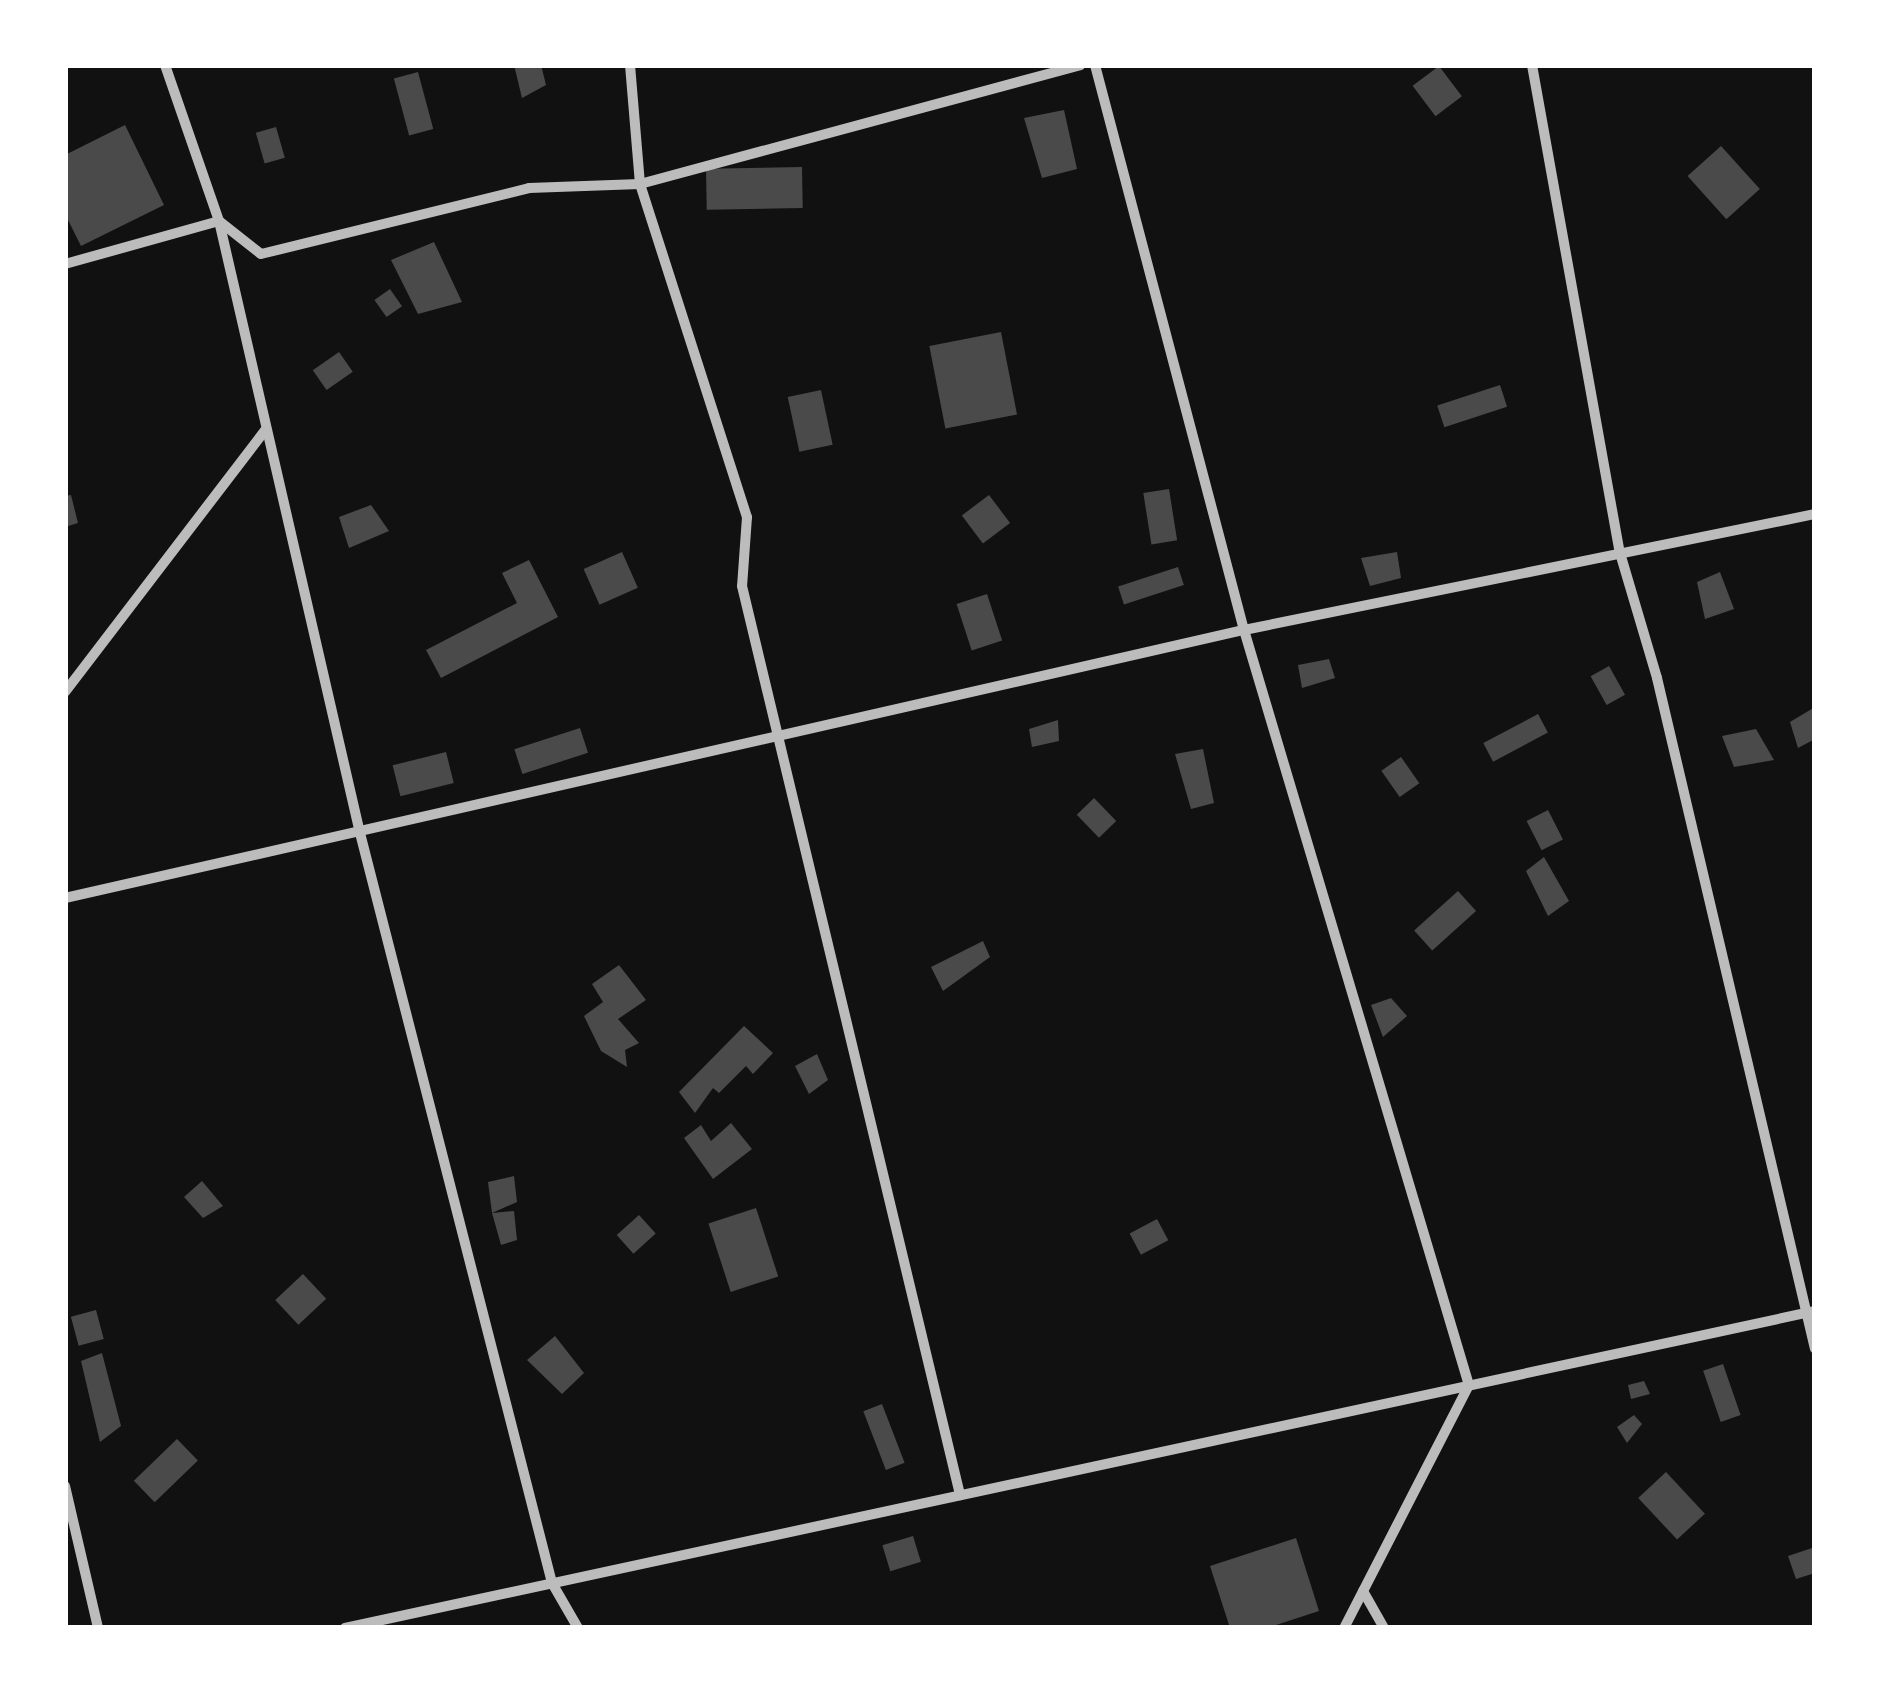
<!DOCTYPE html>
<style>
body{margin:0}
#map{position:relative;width:1880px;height:1693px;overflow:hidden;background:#111;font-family:"PT Sans Narrow",sans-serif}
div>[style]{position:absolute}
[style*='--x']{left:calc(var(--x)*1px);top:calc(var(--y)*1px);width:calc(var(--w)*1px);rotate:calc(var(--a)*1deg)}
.building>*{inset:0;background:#4a4a4a;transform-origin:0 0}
.minor>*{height:10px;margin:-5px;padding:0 5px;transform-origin:5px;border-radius:5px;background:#bcbcbc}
span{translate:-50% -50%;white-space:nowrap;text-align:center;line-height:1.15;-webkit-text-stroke:8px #fff;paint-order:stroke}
.frame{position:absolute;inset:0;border:68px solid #fff;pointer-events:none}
</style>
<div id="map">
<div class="building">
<div style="clip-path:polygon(514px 65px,541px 65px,546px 85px,522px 98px)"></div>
<div style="left:1439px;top:66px;width:38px;height:33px;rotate:53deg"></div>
<div style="left:418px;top:72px;width:59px;height:25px;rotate:75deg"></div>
<div style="clip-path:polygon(1064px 110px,1077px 169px,1042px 178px,1024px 118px)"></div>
<div style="clip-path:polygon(125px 125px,164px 205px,81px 246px,65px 214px,65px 155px)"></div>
<div style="left:276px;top:127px;width:32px;height:21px;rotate:74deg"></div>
<div style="left:1721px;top:146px;width:58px;height:45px;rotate:48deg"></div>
<div style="left:802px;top:167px;width:41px;height:96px;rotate:89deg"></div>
<div style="clip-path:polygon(434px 242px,462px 302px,418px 314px,391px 260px)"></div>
<div style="left:390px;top:289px;width:21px;height:19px;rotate:55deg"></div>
<div style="left:1001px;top:332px;width:84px;height:73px;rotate:79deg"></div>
<div style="left:339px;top:352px;width:24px;height:32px;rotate:55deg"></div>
<div style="left:1500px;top:385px;width:23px;height:66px;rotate:72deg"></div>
<div style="left:821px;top:390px;width:56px;height:34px;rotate:78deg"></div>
<div style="left:1169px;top:489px;width:52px;height:26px;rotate:81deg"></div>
<div style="clip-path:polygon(71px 495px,78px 523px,65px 527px,65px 496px)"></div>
<div style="left:989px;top:495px;width:35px;height:34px;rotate:53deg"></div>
<div style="clip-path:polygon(371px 505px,389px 531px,349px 548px,339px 517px)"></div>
<div style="left:622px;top:552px;width:39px;height:42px;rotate:66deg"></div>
<div style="clip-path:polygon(1397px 552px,1401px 578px,1370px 586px,1361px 558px)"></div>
<div style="clip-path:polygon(529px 560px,558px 617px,441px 678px,426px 650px,517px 603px,502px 573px)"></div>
<div style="left:1178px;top:567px;width:19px;height:63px;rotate:72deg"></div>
<div style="clip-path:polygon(1720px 572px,1734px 609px,1705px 619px,1697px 582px)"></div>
<div style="left:987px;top:594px;width:49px;height:32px;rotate:72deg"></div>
<div style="clip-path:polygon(1329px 659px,1335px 678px,1302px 688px,1298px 665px)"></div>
<div style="left:1609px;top:666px;width:33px;height:21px;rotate:61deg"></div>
<div style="clip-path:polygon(1815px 707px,1815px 739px,1798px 748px,1790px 722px)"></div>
<div style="left:1538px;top:714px;width:21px;height:62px;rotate:62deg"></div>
<div style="clip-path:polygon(1058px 720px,1059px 741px,1032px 747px,1029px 729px)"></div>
<div style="left:580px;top:728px;width:26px;height:69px;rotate:72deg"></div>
<div style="clip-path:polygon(1756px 729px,1774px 760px,1734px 767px,1722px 736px)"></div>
<div style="clip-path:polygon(1203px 749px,1214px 803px,1191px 809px,1175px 754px)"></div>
<div style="left:446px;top:752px;width:32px;height:55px;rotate:76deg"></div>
<div style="left:1401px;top:757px;width:32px;height:24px;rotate:55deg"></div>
<div style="left:1094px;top:798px;width:32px;height:24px;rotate:46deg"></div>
<div style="left:1548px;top:810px;width:33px;height:24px;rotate:63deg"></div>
<div style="clip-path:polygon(1544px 857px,1569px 901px,1548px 916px,1526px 871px)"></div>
<div style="left:1458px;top:891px;width:27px;height:59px;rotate:48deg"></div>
<div style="clip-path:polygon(983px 941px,990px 957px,943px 991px,931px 967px)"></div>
<div style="clip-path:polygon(619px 965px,646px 1000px,618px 1019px,639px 1043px,625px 1050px,627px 1067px,601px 1051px,584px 1016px,603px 1002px,592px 984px)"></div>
<div style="clip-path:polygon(1391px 998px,1407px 1016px,1383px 1037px,1371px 1005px)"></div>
<div style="clip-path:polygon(744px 1026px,773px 1053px,753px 1074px,746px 1066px,719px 1093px,713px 1088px,695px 1113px,679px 1092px)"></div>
<div style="clip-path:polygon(817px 1054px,828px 1080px,809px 1094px,795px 1066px)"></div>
<div style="clip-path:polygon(731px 1123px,752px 1149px,713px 1179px,684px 1138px,701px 1125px,711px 1141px)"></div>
<div style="clip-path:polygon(514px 1176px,517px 1202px,492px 1213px,488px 1182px)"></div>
<div style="clip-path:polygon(202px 1181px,223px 1206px,203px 1218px,184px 1197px)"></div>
<div style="left:756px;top:1208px;width:72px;height:50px;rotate:72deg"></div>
<div style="clip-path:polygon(514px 1211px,517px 1240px,501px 1245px,492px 1213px)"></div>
<div style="left:639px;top:1215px;width:25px;height:30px;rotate:48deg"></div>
<div style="left:1157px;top:1219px;width:24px;height:31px;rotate:62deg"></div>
<div style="left:303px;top:1274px;width:34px;height:38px;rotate:47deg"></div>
<div style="left:96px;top:1310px;width:30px;height:26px;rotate:75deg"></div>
<div style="clip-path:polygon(555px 1336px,584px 1373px,562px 1394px,527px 1360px)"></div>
<div style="clip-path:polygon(102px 1353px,121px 1426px,100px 1442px,81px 1361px)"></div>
<div style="left:1723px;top:1364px;width:54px;height:21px;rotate:71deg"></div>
<div style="clip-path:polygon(1644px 1381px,1650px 1394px,1631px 1399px,1628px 1385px)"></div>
<div style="left:882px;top:1404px;width:63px;height:20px;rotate:69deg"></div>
<div style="clip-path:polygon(1634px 1415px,1642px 1424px,1627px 1443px,1617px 1427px)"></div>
<div style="left:177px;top:1439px;width:30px;height:60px;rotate:46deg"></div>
<div style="left:1666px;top:1472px;width:57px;height:38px;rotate:47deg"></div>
<div style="left:913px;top:1536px;width:27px;height:32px;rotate:73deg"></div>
<div style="clip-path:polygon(1296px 1538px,1319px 1611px,1267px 1628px,1230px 1628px,1210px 1566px)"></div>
<div style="clip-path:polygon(1815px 1547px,1815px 1573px,1796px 1579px,1788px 1556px)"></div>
</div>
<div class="minor">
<div style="--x:165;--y:65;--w:165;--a:70.9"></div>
<div style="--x:219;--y:221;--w:628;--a:77.03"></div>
<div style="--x:360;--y:833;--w:774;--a:75.64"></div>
<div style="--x:552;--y:1583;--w:52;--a:60"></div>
<div style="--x:630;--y:65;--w:119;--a:85.2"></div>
<div style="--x:640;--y:184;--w:350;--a:72.2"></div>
<div style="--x:747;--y:517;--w:69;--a:94.1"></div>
<div style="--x:742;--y:586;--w:935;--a:76.51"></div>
<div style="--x:1095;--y:65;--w:584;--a:75.23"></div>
<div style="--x:1244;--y:630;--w:788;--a:73.41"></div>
<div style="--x:1469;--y:1385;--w:273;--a:117.2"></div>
<div style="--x:1532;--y:65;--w:496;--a:79.8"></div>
<div style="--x:1620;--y:553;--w:130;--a:73.5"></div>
<div style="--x:1657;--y:678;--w:689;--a:76.75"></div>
<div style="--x:65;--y:264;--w:160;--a:-15.6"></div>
<div style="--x:219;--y:221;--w:53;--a:38.2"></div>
<div style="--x:261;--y:254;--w:276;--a:-13.8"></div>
<div style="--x:529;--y:188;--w:111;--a:-2.1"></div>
<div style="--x:640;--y:184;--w:456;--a:-15.1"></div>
<div style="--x:65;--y:692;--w:330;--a:-52.6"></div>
<div style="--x:65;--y:898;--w:1209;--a:-12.81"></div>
<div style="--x:1244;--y:630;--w:583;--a:-11.48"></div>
<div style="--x:65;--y:1486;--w:146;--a:76.9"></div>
<div style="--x:1363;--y:1591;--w:43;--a:60.4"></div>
<div style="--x:345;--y:1628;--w:1504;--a:-12.17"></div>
</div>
<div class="frame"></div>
</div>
